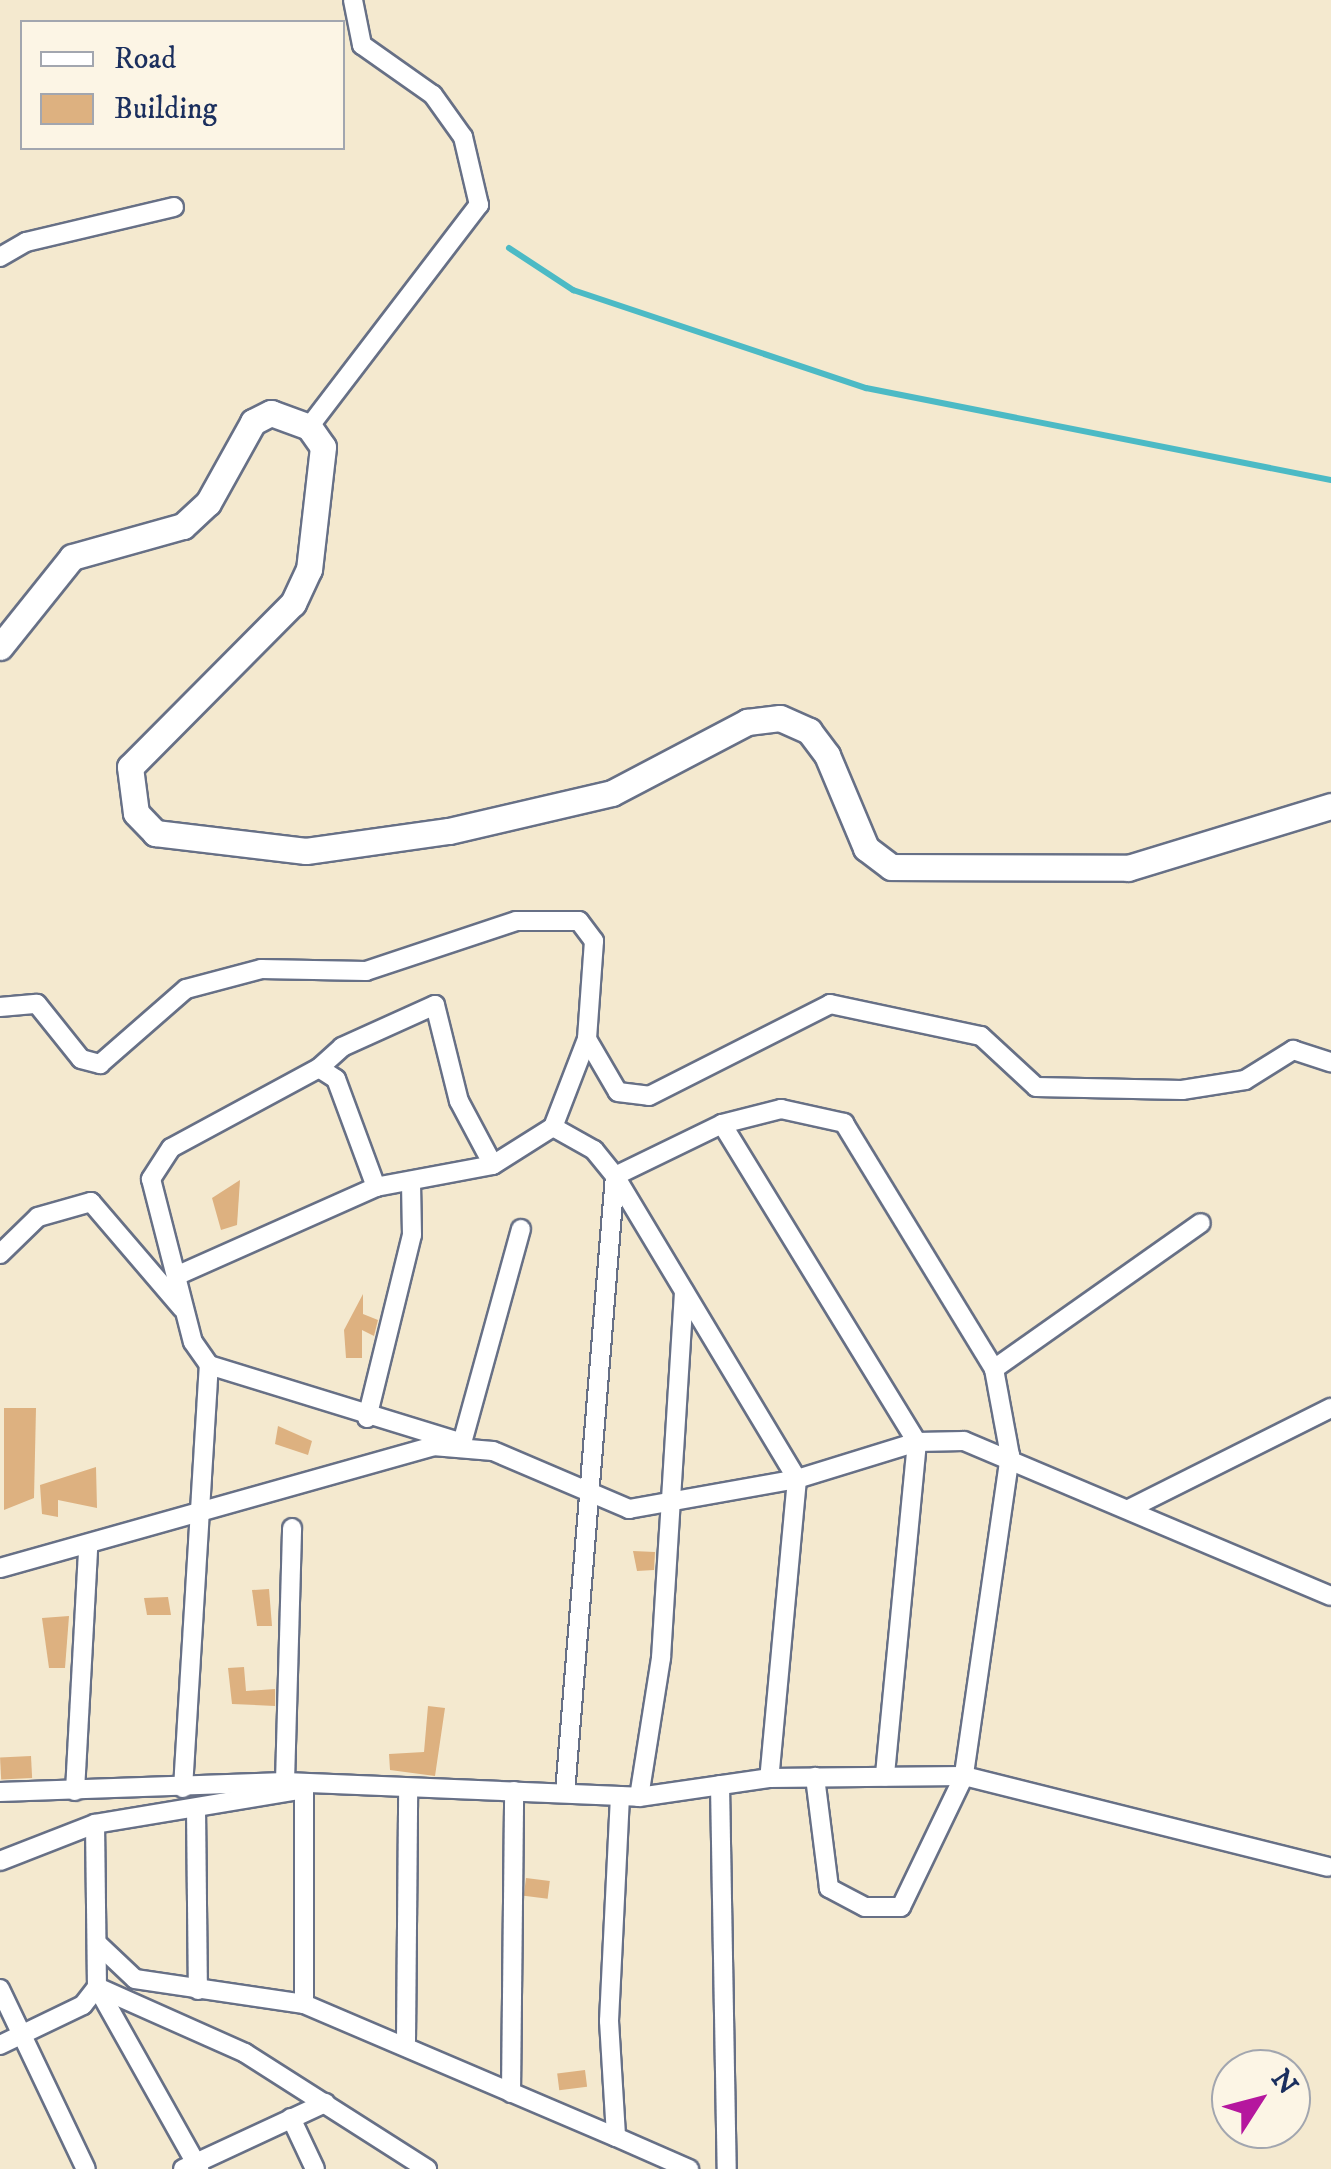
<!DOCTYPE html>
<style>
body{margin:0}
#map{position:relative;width:1331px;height:2169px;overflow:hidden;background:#f4e9cf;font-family:"IM FELL DW Pica",serif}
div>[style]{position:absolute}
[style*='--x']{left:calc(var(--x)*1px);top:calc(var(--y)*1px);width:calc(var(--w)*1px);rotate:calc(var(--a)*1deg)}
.stream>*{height:6px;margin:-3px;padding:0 3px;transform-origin:3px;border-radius:3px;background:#4cbac5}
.building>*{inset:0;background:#ddb180;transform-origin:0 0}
.roads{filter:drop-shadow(2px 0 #677086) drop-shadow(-2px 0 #677086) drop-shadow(0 2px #677086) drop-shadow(0 -2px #677086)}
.minor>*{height:18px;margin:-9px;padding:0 9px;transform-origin:9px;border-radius:9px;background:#fff}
.secondary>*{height:25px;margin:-12.5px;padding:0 12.5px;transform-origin:12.5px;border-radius:12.5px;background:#fff}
span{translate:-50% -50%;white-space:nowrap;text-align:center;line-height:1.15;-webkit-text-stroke:8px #fcf5e5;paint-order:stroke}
.legend{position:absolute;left:20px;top:20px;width:325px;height:130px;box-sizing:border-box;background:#fcf5e5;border:2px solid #a2a6af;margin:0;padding:12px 18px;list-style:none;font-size:30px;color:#1b2f5e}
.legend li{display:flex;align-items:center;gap:20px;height:50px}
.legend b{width:50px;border:2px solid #a2a6af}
.north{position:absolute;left:1211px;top:2049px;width:100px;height:100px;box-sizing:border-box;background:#fcf5e5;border:2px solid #a2a6af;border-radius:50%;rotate:54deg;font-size:28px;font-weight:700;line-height:40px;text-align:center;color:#1b2f5e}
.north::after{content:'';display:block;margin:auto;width:35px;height:45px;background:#b5179e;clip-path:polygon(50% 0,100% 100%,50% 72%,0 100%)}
</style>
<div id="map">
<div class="stream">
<div style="--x:509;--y:248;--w:77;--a:33.3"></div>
<div style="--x:573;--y:290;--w:309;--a:18.5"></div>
<div style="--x:866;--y:388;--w:474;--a:11.2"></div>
</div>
<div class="building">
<div style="clip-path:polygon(240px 1180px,237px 1225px,221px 1230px,212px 1198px)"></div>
<div style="clip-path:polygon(363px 1294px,363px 1314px,378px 1320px,374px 1336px,362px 1330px,362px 1358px,346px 1358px,344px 1330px)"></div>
<div style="clip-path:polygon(4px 1408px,36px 1408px,34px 1498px,4px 1510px)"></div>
<div style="clip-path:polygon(278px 1426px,312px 1441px,308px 1455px,275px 1444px)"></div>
<div style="clip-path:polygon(96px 1467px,97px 1508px,58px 1500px,58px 1517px,42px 1514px,40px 1485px)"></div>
<div style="clip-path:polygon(633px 1551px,655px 1552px,654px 1570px,637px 1571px)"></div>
<div style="clip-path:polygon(269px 1589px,272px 1626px,257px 1626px,252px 1590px)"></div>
<div style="clip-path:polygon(168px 1597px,171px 1615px,147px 1615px,144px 1598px)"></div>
<div style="clip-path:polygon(69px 1616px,65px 1668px,49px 1668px,42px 1618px)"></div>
<div style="clip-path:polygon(244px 1667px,246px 1691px,275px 1689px,275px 1706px,232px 1704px,228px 1668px)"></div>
<div style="clip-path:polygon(428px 1706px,445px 1708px,435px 1776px,390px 1770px,389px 1754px,424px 1752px)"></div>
<div style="left:31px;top:1756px;width:22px;height:31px;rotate:87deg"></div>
<div style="left:526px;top:1878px;width:24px;height:18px;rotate:7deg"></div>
<div style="left:585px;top:2070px;width:17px;height:28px;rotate:83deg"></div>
</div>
<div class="roads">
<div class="minor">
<div style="--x:0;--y:257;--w:30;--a:-30"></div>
<div style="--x:26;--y:242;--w:152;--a:-13.3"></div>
<div style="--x:309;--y:427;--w:280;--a:-52.6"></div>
<div style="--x:479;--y:205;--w:70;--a:-103.2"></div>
<div style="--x:463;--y:137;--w:52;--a:-125.5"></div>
<div style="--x:433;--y:95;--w:87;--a:-144.8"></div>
<div style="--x:362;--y:45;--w:46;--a:-101.3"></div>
<div style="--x:0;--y:1007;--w:37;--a:-5"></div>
<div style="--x:37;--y:1004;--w:70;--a:51.3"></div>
<div style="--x:81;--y:1059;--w:20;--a:15"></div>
<div style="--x:100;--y:1064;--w:114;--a:-41.1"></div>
<div style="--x:186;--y:989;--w:78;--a:-14.9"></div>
<div style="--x:261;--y:969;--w:105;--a:1.1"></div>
<div style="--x:366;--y:971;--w:158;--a:-18.4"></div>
<div style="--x:516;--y:921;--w:63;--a:0"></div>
<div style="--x:579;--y:921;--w:25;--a:53"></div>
<div style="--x:594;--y:941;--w:98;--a:94.1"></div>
<div style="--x:587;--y:1039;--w:94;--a:111.1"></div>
<div style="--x:553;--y:1127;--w:71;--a:147.7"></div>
<div style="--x:493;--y:1165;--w:119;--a:169.4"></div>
<div style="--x:376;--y:1187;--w:115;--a:-110.3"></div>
<div style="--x:336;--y:1079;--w:20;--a:-147"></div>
<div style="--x:319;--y:1068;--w:168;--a:151.6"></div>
<div style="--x:171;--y:1148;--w:37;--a:123"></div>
<div style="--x:151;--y:1179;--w:168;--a:75.6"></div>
<div style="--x:193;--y:1342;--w:28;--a:55"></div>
<div style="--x:209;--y:1365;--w:265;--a:17.1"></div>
<div style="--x:462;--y:1443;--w:222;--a:-74.6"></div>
<div style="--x:587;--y:1039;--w:61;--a:59.7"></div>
<div style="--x:618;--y:1092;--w:31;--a:7"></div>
<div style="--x:649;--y:1096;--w:203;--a:-26.9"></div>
<div style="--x:830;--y:1004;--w:154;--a:12"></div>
<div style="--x:981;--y:1036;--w:75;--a:42.8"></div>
<div style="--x:1036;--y:1087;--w:146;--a:1.2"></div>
<div style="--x:1182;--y:1090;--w:64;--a:-9"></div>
<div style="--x:1245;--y:1080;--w:57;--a:-32"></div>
<div style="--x:1293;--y:1050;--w:40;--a:18"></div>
<div style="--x:319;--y:1068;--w:31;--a:-42"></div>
<div style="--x:342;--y:1047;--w:102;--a:-24.3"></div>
<div style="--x:435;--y:1005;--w:99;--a:76"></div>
<div style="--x:459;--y:1101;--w:72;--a:62"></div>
<div style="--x:722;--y:1124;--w:373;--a:58.5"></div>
<div style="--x:917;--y:1442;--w:336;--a:95.5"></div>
<div style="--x:553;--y:1127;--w:47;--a:29.3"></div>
<div style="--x:594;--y:1150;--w:33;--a:51"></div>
<div style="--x:615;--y:1176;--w:353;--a:59"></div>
<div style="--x:797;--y:1479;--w:300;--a:95.3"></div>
<div style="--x:0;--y:1254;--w:53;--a:-44.2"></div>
<div style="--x:38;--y:1217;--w:55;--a:-15.8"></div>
<div style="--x:91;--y:1202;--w:140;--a:49.4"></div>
<div style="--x:176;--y:1276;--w:219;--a:-24"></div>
<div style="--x:994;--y:1369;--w:253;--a:-35.2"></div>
<div style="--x:367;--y:1418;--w:188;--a:-76.2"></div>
<div style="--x:412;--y:1235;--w:50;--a:-91.1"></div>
<div style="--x:1131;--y:1508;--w:224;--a:-26.6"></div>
<div style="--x:0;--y:1568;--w:450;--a:-15.7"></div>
<div style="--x:433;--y:1446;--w:60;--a:4.8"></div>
<div style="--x:493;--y:1451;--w:148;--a:23.1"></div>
<div style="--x:629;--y:1509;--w:171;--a:-10.1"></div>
<div style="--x:797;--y:1479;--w:126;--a:-17.1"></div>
<div style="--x:917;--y:1442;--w:47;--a:-1.2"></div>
<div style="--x:964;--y:1441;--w:398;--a:22.9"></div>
<div style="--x:285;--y:1782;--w:254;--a:-88.4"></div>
<div style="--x:720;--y:1785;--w:384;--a:89"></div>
<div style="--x:183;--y:1788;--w:424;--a:-86.5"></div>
<div style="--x:75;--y:1791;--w:243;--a:-86.9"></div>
<div style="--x:0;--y:1792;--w:285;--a:-2"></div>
<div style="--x:285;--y:1782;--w:354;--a:2.4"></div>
<div style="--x:639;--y:1797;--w:141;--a:-81"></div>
<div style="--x:661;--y:1658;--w:367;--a:-86.4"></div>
<div style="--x:565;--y:1793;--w:619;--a:-85.37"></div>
<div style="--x:615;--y:1176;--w:119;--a:-25.9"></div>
<div style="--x:722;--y:1124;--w:61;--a:-14.3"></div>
<div style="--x:781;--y:1109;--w:65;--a:12.5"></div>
<div style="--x:844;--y:1123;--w:288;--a:58.6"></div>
<div style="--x:994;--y:1369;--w:87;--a:79.5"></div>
<div style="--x:1010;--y:1455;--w:324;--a:98.2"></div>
<div style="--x:964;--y:1776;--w:145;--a:115.7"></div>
<div style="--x:901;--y:1907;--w:36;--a:180"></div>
<div style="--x:865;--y:1907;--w:41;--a:-152.2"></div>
<div style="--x:829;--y:1888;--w:112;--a:-97.2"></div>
<div style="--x:620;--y:1796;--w:225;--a:92.8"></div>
<div style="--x:609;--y:2021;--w:116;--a:86.5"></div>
<div style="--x:616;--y:2137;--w:80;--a:23.7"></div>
<div style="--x:639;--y:1797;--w:131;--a:-8.3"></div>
<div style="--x:769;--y:1778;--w:195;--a:-0.6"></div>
<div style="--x:964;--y:1776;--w:375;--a:14"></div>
<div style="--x:196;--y:1808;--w:182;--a:89.4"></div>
<div style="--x:0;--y:1861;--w:102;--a:-21.3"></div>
<div style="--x:95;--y:1824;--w:212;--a:-9.5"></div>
<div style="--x:304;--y:1789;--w:215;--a:90"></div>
<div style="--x:98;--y:1944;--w:51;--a:43.4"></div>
<div style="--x:135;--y:1979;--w:171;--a:8.4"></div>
<div style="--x:304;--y:2004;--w:339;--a:23.1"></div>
<div style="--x:97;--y:1987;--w:162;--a:24"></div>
<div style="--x:245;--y:2053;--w:216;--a:32.5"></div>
<div style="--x:97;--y:1987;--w:209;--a:60.7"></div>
<div style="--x:0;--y:1989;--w:199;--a:64.5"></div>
<div style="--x:406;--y:2041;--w:253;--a:-89.5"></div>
<div style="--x:0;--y:2045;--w:92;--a:-25.7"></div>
<div style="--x:83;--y:2005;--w:23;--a:-52"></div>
<div style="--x:97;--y:1987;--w:163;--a:-90.7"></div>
<div style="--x:511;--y:2093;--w:302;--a:-89.4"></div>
<div style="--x:291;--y:2118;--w:56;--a:64.8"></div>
<div style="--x:183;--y:2169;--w:157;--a:-24.9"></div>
</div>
<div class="secondary">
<div style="--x:0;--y:647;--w:115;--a:-51.3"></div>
<div style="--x:72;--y:557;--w:115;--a:-15.6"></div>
<div style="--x:183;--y:526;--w:34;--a:-43"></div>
<div style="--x:208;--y:503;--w:93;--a:-60.9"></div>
<div style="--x:253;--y:422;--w:20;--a:-27"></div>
<div style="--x:271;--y:413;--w:40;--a:20.2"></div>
<div style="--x:309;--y:427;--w:24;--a:55"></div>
<div style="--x:323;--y:447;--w:123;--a:96.5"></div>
<div style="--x:309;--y:569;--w:38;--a:115"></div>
<div style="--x:293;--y:603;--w:231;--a:134.8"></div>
<div style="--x:130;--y:767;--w:46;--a:82.6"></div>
<div style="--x:136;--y:813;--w:28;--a:46"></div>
<div style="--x:155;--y:833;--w:152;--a:6.8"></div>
<div style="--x:306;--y:851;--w:144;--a:-8"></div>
<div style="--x:449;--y:831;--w:167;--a:-13.1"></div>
<div style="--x:612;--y:793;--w:153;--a:-27.7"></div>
<div style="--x:747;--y:722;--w:33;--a:-7"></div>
<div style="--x:780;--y:718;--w:32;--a:24"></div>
<div style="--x:809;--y:731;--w:30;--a:53"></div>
<div style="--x:827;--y:755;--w:101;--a:67.2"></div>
<div style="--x:866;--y:848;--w:31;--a:37"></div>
<div style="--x:891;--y:867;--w:237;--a:0.2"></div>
<div style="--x:1128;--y:868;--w:212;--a:-17"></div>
</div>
</div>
<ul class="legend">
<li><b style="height:12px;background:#fff"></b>Road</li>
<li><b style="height:28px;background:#ddb180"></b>Building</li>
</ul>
<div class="north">N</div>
</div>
